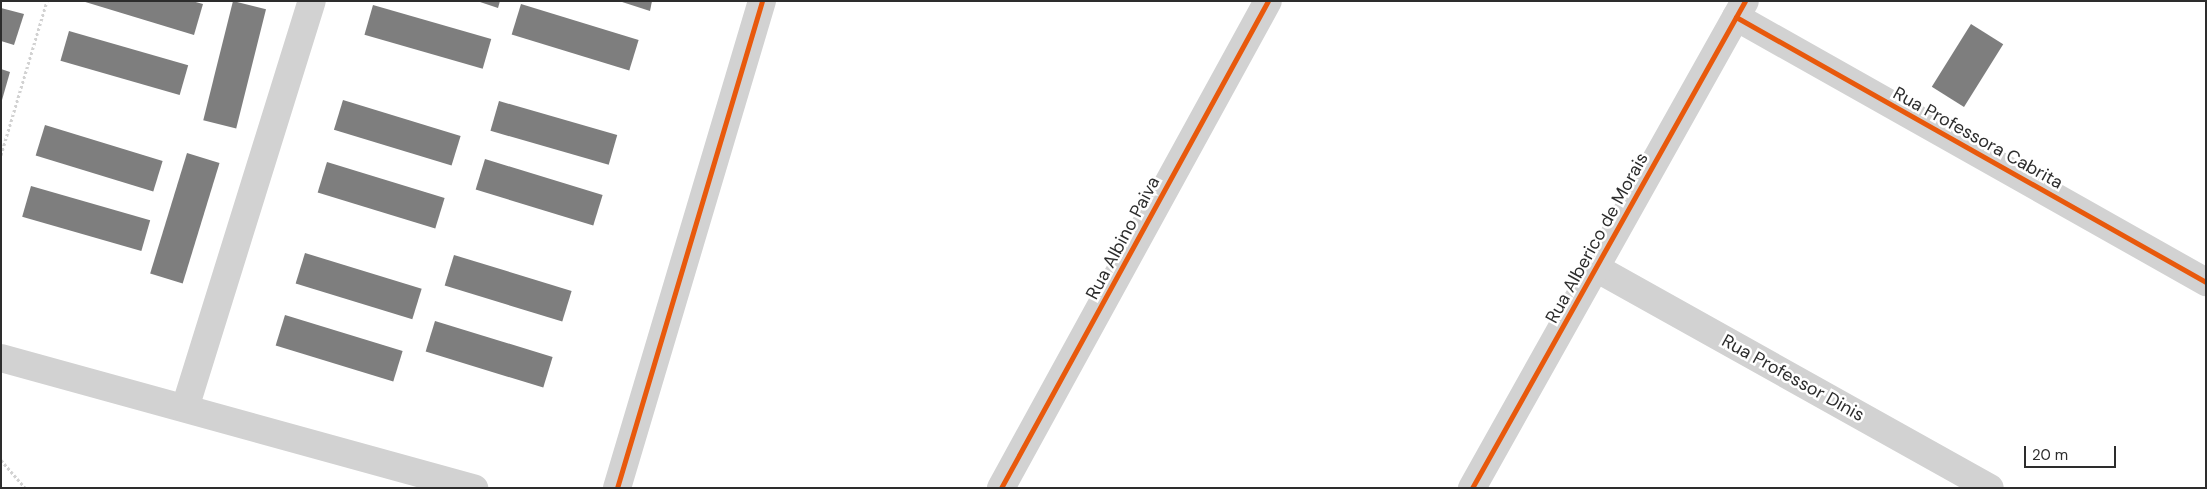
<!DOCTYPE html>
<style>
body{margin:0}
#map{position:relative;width:2207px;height:489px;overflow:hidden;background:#fff;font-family:"DM Sans",sans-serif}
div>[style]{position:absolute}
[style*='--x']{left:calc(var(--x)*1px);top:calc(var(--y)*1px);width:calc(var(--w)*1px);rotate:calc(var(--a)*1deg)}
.building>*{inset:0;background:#7e7e7e;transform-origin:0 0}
.path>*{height:3px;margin-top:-1.5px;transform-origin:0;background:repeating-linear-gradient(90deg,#d2d2d2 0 2.5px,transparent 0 5px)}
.minor>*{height:28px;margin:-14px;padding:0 14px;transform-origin:14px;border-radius:14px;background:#d2d2d2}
.cycleway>*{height:5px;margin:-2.5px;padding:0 2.5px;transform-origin:2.5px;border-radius:2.5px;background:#e8590c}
span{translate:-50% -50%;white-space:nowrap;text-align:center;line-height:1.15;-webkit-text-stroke:5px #fff;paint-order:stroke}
.street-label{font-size:18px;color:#2d2d2d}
.frame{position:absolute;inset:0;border:2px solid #2d2d2d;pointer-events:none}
.scale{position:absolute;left:2024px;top:446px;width:92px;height:22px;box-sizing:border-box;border:2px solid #2d2d2d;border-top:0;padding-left:6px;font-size:15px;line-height:18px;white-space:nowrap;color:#2d2d2d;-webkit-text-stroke:4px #fff;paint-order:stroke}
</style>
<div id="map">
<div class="building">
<div style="clip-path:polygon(82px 1px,192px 1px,203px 4px,194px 35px)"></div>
<div style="left:233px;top:1px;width:34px;height:123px;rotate:14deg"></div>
<div style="clip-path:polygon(477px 1px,500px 1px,498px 8px)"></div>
<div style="clip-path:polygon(619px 1px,652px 1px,650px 11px)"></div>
<div style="left:521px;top:4px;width:123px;height:32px;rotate:17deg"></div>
<div style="left:373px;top:5px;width:123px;height:31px;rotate:16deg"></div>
<div style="clip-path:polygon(1px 8px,24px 14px,14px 45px,1px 41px)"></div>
<div style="left:1971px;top:24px;width:38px;height:74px;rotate:32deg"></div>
<div style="left:69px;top:31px;width:124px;height:31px;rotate:16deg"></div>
<div style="clip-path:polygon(1px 69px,10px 72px,2px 100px,1px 100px)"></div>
<div style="left:343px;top:100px;width:123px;height:31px;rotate:17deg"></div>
<div style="left:499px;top:101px;width:123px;height:31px;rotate:16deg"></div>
<div style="left:45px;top:125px;width:123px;height:32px;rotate:17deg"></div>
<div style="left:187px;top:153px;width:34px;height:126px;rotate:17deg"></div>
<div style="left:485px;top:159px;width:123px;height:32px;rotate:17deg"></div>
<div style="left:327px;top:162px;width:123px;height:32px;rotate:17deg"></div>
<div style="left:31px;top:186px;width:124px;height:32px;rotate:16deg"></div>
<div style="left:305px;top:253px;width:122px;height:32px;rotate:17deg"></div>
<div style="left:454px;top:255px;width:123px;height:32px;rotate:17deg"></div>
<div style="left:285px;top:315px;width:123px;height:32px;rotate:17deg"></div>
<div style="left:435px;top:321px;width:123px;height:32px;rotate:17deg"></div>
</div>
<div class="path">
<div style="--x:1;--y:155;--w:161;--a:-73.4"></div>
<div style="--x:1;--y:460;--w:37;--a:49"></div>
</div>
<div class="minor">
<div style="--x:1736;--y:17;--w:540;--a:29.42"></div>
<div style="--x:1596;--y:268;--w:451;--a:29.2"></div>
<div style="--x:1;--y:358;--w:491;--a:15.4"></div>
<div style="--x:185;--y:408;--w:426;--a:-72.7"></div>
<div style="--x:617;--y:488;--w:508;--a:-73.42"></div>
<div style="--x:1001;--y:488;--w:555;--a:-61.27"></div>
<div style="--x:1472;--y:488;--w:558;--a:-60.73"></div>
</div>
<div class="cycleway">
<div style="--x:1736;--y:17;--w:540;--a:29.42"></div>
<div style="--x:617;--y:488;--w:508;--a:-73.42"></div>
<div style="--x:1001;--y:488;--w:555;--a:-61.27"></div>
<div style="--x:1472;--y:488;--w:558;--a:-60.73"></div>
</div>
<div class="street-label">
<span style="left:1978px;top:138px;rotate:29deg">Rua Professora Cabrita</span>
<span style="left:1123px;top:238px;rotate:-62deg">Rua Albino Paiva</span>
<span style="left:1597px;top:238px;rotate:-61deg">Rua Alberico de Morais</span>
<span style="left:1793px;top:378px;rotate:29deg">Rua Professor Dinis</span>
</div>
<div class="frame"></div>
<div class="scale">20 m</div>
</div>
